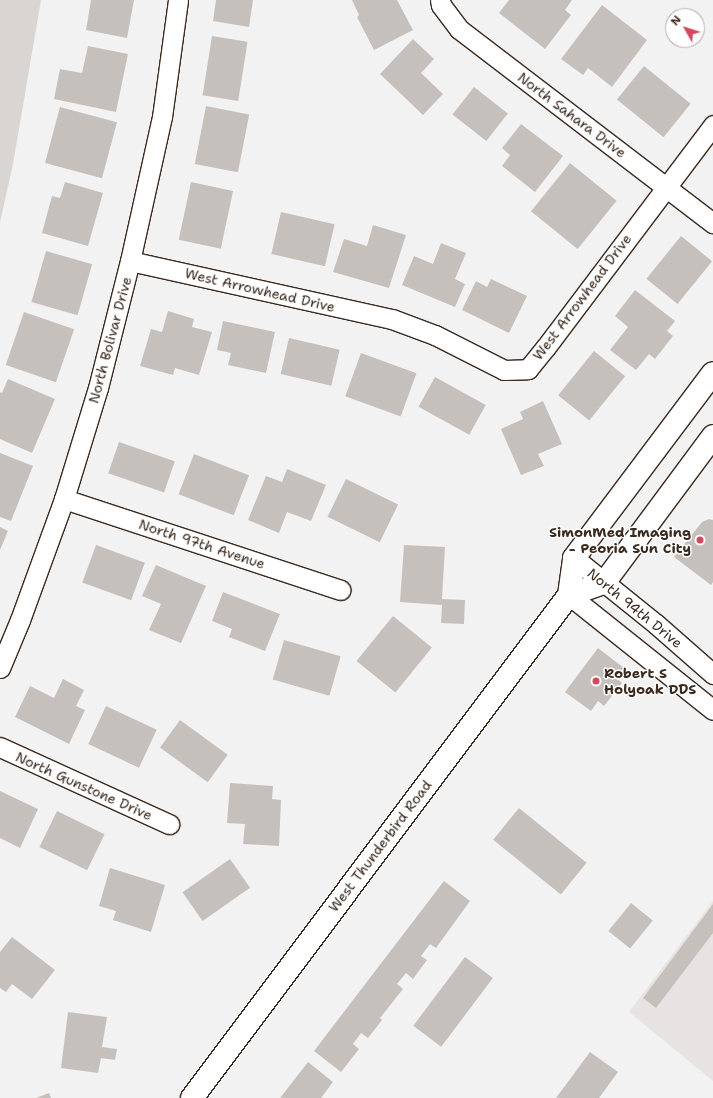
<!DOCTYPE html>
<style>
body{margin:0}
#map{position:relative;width:713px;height:1098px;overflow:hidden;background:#f3f2f2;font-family:"Shantell Sans",sans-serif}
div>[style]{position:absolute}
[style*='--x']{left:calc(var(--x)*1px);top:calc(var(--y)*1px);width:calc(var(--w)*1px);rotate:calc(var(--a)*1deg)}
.built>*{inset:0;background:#e6e3e2}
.green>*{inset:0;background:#d8d5d2}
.building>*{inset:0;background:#c6c0bd;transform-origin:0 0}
.roads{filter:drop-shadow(1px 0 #3b2a1e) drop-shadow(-1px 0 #3b2a1e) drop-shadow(0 1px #3b2a1e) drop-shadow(0 -1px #3b2a1e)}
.minor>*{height:19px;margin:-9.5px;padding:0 9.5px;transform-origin:9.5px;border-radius:9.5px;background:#fff}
.major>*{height:22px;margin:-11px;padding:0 11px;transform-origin:11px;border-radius:11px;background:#fff}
.dots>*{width:11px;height:11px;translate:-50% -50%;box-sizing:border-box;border:2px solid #fff;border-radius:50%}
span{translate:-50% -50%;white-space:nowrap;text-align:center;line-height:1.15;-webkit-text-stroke:3px #fff;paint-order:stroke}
.street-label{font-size:14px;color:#3b2a1e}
.poi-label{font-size:14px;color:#3b2a1e;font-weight:700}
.right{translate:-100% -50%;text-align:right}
.left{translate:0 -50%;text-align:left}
.north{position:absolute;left:665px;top:8px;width:40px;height:40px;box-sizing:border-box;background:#fff;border:1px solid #b1aaa5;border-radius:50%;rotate:309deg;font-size:11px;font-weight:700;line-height:16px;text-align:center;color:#3b2a1e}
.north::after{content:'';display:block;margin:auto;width:14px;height:18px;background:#d1495b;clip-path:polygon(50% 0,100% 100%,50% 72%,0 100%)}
</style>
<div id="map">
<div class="built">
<div style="clip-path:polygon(713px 901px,713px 1081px,629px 1012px)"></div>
</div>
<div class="green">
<div style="clip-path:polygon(0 0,41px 0,13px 164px,0 222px)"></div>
</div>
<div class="building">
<div style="clip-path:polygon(91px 0,134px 0,127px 38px,86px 30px)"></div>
<div style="clip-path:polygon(216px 0,253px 0,249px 27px,213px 21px)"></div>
<div style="clip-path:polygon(352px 0,397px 0,413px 30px,374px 50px,357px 17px,359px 15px)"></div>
<div style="clip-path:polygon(509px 0,572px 0,565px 10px,571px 15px,545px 49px,499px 13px)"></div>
<div style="clip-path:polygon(602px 5px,647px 40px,612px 87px,588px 68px,583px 75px,561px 59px)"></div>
<div style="left:212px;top:36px;width:36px;height:60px;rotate:9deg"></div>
<div style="clip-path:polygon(413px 39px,434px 59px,421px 73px,443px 94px,423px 115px,380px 74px)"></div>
<div style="clip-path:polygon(88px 46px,128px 54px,116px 112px,54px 99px,60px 69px,82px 73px)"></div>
<div style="left:644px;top:66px;width:60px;height:43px;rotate:39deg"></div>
<div style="left:474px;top:87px;width:43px;height:35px;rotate:38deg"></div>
<div style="left:206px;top:106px;width:44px;height:59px;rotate:11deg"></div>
<div style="left:60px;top:107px;width:59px;height:58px;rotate:15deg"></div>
<div style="clip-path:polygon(521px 124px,563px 156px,535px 192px,502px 166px,510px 155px,502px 148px)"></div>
<div style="left:570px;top:163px;width:60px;height:62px;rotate:39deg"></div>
<div style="clip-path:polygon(65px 182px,103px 193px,88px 246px,42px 233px,52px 196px,60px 198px)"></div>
<div style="left:191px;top:182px;width:43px;height:59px;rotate:12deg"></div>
<div style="left:281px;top:212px;width:55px;height:43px;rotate:13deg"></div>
<div style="clip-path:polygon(373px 225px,406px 235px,389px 288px,333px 272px,344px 239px,367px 246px)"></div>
<div style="left:681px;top:236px;width:40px;height:55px;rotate:39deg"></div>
<div style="clip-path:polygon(441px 243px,466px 253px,455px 279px,465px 284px,455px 307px,402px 285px,414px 256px,433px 264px)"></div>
<div style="left:46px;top:251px;width:48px;height:53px;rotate:16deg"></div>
<div style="clip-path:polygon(491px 279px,527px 296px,509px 333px,462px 310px,476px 281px,487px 287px)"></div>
<div style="clip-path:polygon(635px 290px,675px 321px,667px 331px,673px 336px,655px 359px,649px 354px,636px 370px,610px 350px,628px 327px,615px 316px)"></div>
<div style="clip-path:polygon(168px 311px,194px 319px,192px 327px,212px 332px,199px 375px,175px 368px,173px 375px,140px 366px,151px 329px,162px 332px)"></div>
<div style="left:24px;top:312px;width:53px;height:56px;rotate:19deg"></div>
<div style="clip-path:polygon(223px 321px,275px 332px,266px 373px,228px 365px,231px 353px,217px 350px)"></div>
<div style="left:289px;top:338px;width:52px;height:37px;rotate:13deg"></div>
<div style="left:594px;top:351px;width:40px;height:57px;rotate:39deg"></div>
<div style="left:361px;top:353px;width:59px;height:46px;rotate:20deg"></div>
<div style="left:435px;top:377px;width:58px;height:34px;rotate:29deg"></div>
<div style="clip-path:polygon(8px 379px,55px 399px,32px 453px,0 439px,0 392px,2px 393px)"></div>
<div style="clip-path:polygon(543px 401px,562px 444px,538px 454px,544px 466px,521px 475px,501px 429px,523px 419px,520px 412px)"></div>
<div style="left:119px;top:442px;width:59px;height:33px;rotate:19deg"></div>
<div style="clip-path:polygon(0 453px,33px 466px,11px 521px,0 517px)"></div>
<div style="left:194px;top:454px;width:59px;height:43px;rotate:21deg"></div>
<div style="clip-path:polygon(287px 469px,326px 485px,311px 521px,287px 512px,279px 533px,248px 520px,266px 476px,282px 482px)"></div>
<div style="left:346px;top:479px;width:58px;height:42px;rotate:26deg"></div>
<div style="clip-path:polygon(709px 519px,713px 520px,713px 582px,711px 585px,674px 557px,702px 522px)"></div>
<div style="clip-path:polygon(0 527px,8px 531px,0 550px)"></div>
<div style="left:96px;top:545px;width:52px;height:40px;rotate:20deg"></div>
<div style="clip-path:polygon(404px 545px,445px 547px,442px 599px,465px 600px,464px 624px,441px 623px,442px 605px,400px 602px)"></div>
<div style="clip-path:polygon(156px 565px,206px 586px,181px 643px,149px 630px,161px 604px,142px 596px)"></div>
<div style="clip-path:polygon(223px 592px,280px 614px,265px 651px,229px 637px,232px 629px,212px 621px)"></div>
<div style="left:393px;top:616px;width:50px;height:58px;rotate:39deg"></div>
<div style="left:284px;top:640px;width:59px;height:41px;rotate:16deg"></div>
<div style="clip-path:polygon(598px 648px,624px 668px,616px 678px,622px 683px,604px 706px,598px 701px,591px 711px,565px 692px)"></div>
<div style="clip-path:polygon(63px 679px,84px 690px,76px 706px,85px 710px,69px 744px,15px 717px,30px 686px,54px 698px)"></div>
<div style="left:106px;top:706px;width:56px;height:42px;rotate:25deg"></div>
<div style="left:180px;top:720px;width:59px;height:34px;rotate:36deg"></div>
<div style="clip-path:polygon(230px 783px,273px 786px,272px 799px,281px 800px,279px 846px,243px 844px,245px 824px,227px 823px)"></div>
<div style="clip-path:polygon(0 791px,38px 809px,20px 848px,0 838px)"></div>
<div style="left:519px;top:808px;width:87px;height:41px;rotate:39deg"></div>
<div style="left:57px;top:811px;width:53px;height:40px;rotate:26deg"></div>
<div style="left:230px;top:859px;width:35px;height:58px;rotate:55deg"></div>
<div style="clip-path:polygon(110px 868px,165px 885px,151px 932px,113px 920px,116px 911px,99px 906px)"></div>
<div style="clip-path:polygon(444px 881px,470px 901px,436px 948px,430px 944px,421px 956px,427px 960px,413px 979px,406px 973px,397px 984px,403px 989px,380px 1018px,382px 1020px,368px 1038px,361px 1033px,353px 1044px,359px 1049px,341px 1072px,314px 1051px)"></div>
<div style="left:631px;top:903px;width:28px;height:36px;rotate:39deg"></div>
<div style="clip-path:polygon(713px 904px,713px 933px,656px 1008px,643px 998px)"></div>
<div style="clip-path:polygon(12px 937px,55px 970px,32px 999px,12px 984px,6px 992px,0 988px,0 952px)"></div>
<div style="left:465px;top:957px;width:35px;height:86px;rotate:37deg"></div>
<div style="clip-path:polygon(68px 1012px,107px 1017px,102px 1047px,117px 1049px,115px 1060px,101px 1058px,98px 1073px,61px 1068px)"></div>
<div style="clip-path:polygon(590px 1052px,618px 1072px,599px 1098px,556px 1098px)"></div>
<div style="clip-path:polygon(308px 1062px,333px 1082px,321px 1098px,280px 1098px)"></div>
<div style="clip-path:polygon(49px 1093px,51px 1098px,36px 1098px)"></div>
</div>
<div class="roads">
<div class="minor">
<div style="--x:440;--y:0;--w:5;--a:79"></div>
<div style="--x:441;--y:5;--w:30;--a:53"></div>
<div style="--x:459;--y:29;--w:320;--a:37.4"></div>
<div style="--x:130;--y:261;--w:268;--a:12.5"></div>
<div style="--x:392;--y:319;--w:46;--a:20.4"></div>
<div style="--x:435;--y:335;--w:77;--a:26.9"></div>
<div style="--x:504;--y:370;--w:24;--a:-2"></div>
<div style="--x:528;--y:369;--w:28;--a:-51"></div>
<div style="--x:546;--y:347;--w:278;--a:-53"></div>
<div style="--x:64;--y:499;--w:291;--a:18.2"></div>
<div style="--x:574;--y:558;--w:105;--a:38.8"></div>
<div style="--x:656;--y:624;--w:76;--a:41.3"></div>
<div style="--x:569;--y:595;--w:184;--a:38.6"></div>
<div style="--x:0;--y:668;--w:52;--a:-67.4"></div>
<div style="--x:20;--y:620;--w:129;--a:-70"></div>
<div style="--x:64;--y:499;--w:116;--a:-73"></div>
<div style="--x:98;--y:388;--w:131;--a:-75.9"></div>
<div style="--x:130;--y:261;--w:148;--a:-77.5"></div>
<div style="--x:162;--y:117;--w:118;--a:-82.2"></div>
<div style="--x:0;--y:747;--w:186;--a:24.5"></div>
</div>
<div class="major">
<div style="--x:569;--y:595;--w:37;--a:-19"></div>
<div style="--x:604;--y:583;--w:183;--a:-53.4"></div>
<div style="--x:192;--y:1098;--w:629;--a:-53.15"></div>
<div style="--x:569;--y:595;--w:37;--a:-82"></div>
<div style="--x:574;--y:558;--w:231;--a:-53.1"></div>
</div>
</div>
<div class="dots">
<div style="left:700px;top:540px;background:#d1495b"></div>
<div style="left:596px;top:681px;background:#d1495b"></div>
</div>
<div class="street-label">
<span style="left:572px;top:115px;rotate:37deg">North Sahara Drive</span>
<span style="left:260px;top:290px;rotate:13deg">West Arrowhead Drive</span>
<span style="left:582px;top:297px;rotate:-53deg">West Arrowhead Drive</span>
<span style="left:110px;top:340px;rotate:-75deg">North Bolivar Drive</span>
<span style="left:202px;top:544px;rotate:18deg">North 97th Avenue</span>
<span style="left:635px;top:608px;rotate:39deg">North 94th Drive</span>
<span style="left:84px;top:786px;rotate:24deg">North Gunstone Drive</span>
<span style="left:380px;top:846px;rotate:-53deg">West Thunderbird Road</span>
</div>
<div class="poi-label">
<span class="right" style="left:691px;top:540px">SimonMed Imaging<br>- Peoria Sun City</span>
<span class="left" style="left:604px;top:681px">Robert S<br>Holyoak DDS</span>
</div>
<div class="north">N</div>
</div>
